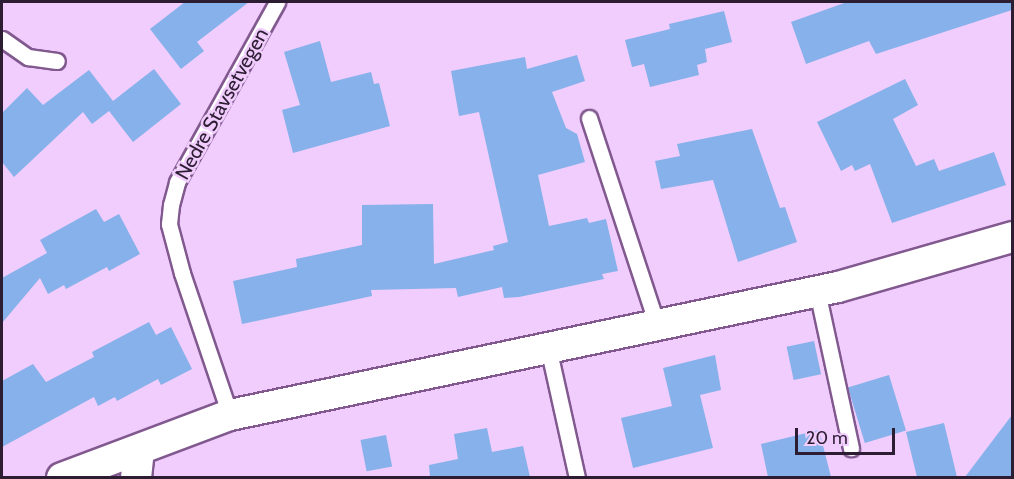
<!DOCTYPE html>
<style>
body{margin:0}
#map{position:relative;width:1014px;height:479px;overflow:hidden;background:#f0cdfd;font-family:Cabin,sans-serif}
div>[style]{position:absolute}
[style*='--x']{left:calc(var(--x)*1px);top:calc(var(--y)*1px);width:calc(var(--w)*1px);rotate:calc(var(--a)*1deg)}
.building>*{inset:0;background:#87b1ea;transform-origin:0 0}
.roads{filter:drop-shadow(2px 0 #81598f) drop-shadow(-2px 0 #81598f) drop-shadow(0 2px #81598f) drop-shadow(0 -2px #81598f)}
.lane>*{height:15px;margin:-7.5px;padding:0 7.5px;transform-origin:7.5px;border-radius:7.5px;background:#fff}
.street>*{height:30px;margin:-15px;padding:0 15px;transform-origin:15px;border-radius:15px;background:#fff}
span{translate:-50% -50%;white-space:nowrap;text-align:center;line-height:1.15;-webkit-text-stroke:5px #f0cdfd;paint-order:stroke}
.street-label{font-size:20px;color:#2d1d33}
.frame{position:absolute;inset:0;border:3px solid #2d1d33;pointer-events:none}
.scale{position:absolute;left:795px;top:428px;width:100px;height:27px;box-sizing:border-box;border:3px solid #2d1d33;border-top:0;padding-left:8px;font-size:18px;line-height:21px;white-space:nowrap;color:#2d1d33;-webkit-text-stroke:4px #f0cdfd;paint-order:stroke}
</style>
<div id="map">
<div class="building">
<div style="clip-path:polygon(185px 2px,249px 2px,197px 42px,204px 51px,181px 69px,150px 29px)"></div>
<div style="clip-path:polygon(847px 2px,1012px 2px,1012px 10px,876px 54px,869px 41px,806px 64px,791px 22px)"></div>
<div style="clip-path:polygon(724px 11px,732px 42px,705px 49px,707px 62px,697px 65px,699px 75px,650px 87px,644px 64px,632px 67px,625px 40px,670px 29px,669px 24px)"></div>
<div style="clip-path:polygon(320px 41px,331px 82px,371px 72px,374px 84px,379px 83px,390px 126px,293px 153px,282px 110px,300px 105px,284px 52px)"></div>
<div style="clip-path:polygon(577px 55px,585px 81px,552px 92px,566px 128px,577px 134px,585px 162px,538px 175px,549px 226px,587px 218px,589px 223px,606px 219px,618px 271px,602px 274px,604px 279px,519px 297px,504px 298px,502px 287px,458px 297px,456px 288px,371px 290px,372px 296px,242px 324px,233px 281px,297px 267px,296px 259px,362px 245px,362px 205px,433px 204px,434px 264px,494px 250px,493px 246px,508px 242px,479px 112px,459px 116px,451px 71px,525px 57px,527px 69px)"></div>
<div style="clip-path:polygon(154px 69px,181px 104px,133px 142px,109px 111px,92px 124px,83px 112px,14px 177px,2px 162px,2px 113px,27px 88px,43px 105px,89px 70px,113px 101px)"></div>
<div style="clip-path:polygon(905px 79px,918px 105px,893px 119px,916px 166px,934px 159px,939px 171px,994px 152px,1006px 185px,892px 223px,870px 164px,855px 171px,852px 165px,841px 171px,817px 122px)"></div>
<div style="clip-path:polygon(752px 129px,780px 208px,785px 207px,797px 242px,738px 262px,713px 180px,661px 189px,655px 161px,680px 156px,677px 144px)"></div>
<div style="clip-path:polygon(96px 209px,104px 222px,119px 214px,140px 254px,109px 271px,107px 267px,66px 289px,64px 285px,48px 294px,40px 278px,2px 323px,2px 278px,47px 253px,40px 240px)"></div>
<div style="clip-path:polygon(149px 322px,156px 335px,171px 327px,192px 369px,161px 385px,158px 379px,117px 401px,115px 397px,98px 406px,94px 397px,2px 447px,2px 381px,33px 364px,46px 382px,94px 357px,92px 352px)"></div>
<div style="left:814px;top:341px;width:34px;height:28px;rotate:78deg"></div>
<div style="clip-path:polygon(715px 355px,721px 390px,700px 395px,713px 448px,633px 468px,621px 418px,672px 406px,663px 368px)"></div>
<div style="left:889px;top:375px;width:58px;height:43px;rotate:73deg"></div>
<div style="clip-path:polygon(1012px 415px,1012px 477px,965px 477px)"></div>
<div style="clip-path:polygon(944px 423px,957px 477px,917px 477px,906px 432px)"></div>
<div style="clip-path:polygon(487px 428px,492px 452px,523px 446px,530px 477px,430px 477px,429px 465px,458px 459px,454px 434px)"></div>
<div style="clip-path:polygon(819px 430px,831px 477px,768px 477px,761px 444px)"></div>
<div style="left:386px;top:435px;width:32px;height:26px;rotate:79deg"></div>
</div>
<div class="roads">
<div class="lane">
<div style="--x:2;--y:39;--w:32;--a:35"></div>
<div style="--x:28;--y:57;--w:29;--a:8"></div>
<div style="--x:589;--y:118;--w:218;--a:71.8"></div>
<div style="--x:817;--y:291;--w:161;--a:77.8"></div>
<div style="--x:548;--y:347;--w:134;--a:77.5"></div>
<div style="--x:230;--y:415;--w:150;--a:-108.7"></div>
<div style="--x:182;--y:273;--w:51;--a:-104.9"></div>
<div style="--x:169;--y:224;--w:19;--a:-84"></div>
<div style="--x:171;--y:205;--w:24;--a:-75"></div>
<div style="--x:177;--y:182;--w:206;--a:-60.9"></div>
</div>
<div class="street">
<div style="--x:62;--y:478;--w:179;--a:-20.6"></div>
<div style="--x:230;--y:415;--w:621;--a:-11.89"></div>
<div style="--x:838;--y:287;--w:181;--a:-16"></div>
<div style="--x:136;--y:478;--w:27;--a:-84"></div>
</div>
</div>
<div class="street-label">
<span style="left:222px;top:104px;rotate:-61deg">Nedre Stavsetvegen</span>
</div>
<div class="frame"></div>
<div class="scale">20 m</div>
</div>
